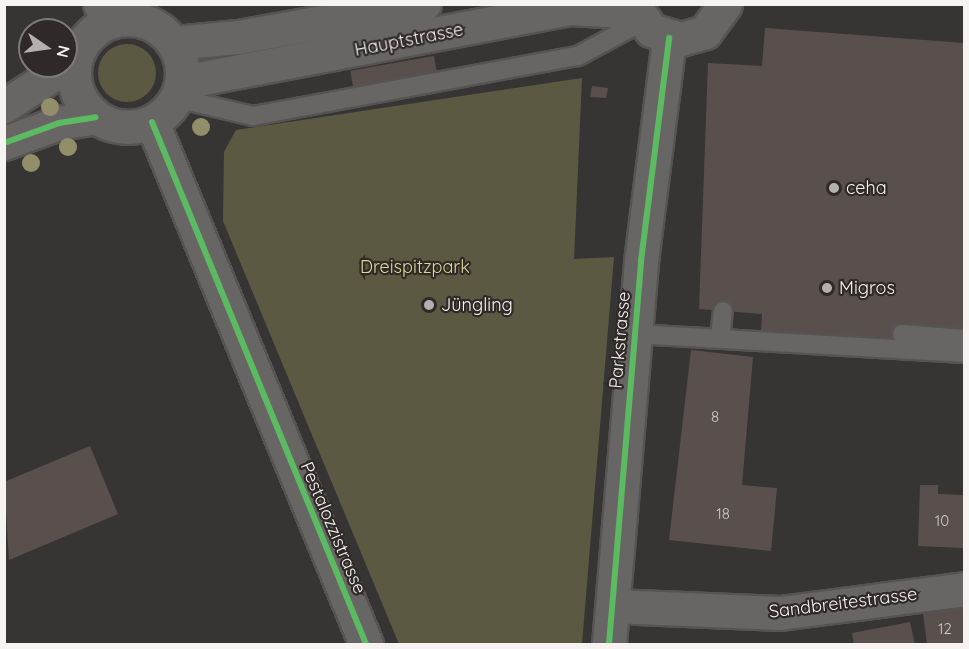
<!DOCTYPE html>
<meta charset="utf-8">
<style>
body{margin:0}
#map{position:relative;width:969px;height:649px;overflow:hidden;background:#373533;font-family:Quicksand,sans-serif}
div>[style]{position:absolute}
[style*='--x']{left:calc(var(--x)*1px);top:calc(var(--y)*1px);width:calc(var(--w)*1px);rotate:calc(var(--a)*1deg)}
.green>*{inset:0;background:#5c5943}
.round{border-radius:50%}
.building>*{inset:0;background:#59504e;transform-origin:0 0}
.roads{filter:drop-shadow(2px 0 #565453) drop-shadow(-2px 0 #565453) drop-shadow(0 2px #565453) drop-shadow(0 -2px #565453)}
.lane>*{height:18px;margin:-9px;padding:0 9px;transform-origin:9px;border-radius:9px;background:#686664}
.street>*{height:33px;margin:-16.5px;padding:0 16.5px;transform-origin:16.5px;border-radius:16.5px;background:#686664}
.secondary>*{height:33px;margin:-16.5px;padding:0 16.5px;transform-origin:16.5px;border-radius:16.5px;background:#686664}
.secondary>.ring{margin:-16.5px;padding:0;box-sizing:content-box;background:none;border:33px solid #686664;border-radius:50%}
.cycleway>*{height:6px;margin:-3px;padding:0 3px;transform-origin:3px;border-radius:3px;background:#5cba63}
.trees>*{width:18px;height:18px;margin:-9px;border-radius:50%;background:#928e69}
.dots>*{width:16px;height:16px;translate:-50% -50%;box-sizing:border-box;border:3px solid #2f2a27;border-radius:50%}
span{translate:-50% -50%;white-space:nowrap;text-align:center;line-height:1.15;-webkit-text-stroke:4.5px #2f2a27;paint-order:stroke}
.number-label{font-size:15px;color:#cfcac8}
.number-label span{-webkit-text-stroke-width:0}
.street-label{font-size:18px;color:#f6f3f1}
.poi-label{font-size:18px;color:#f6f3f1}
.left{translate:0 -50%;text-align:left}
.park-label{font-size:18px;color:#ddd795}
.frame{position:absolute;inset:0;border:6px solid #f6f3f1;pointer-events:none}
.north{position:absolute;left:18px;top:18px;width:60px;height:60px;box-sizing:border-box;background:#2f2a27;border:2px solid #7f7a78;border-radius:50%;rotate:103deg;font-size:16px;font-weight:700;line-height:24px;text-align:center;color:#f6f3f1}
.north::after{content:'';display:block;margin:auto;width:21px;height:27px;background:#b3b0ae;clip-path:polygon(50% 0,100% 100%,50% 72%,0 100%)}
</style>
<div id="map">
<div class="green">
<div class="round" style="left:98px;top:44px;width:58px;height:58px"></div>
<div style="clip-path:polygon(582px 78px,574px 259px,614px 257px,582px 644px,399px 644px,223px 221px,224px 152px,236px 130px)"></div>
</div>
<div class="building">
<div style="clip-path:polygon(765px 28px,964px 43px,964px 329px,903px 325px,902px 343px,761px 332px,762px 314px,699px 309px,708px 63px,762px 66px)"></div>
<div style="left:434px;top:56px;width:17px;height:85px;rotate:80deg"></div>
<div style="clip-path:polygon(592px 86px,608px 88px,606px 98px,590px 97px)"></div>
<div style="clip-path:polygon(691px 350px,753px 357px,742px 485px,777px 488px,771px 551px,669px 540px)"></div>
<div style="clip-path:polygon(90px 446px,118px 514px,9px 560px,4px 482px)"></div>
<div style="clip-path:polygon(920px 485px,938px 485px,938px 494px,964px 495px,964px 548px,918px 546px)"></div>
<div style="clip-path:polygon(964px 608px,964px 644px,927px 644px,923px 613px)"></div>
<div style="clip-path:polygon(910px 622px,915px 644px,854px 644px,852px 633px)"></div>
</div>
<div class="roads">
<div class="lane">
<div style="--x:176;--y:98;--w:79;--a:13.2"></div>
<div style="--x:253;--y:116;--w:330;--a:-10.5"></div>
<div style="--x:578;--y:56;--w:72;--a:-28.4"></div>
<div style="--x:636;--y:334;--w:329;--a:3.3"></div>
<div style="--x:902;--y:334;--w:62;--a:4.6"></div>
<div style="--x:720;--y:339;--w:28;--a:-84"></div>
</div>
<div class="street">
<div style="--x:100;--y:4;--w:20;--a:63"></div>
<div style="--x:613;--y:606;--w:167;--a:2.4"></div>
<div style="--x:780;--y:613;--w:186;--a:-7.4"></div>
<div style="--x:609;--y:644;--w:384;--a:-85.2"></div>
<div style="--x:641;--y:261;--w:225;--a:-82.8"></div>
</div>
<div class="secondary">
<div style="--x:633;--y:4;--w:32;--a:55"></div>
<div style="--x:651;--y:30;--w:31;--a:17"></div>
<div style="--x:681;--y:39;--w:25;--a:-16"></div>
<div style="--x:705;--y:32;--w:34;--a:-54"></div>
<div class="ring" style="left:74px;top:19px;width:75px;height:75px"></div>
<div style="--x:174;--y:43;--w:64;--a:-5.4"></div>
<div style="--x:238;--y:37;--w:189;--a:-10.1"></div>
<div style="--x:182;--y:82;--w:396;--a:-10.8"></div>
<div style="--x:571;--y:8;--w:65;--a:3.5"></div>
<div style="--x:4;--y:106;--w:74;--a:-32.8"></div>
<div style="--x:152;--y:122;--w:564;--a:67.71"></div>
<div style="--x:4;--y:143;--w:59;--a:-20"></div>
<div style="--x:59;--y:123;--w:37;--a:-9"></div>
</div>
</div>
<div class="cycleway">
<div style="--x:152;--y:122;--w:564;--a:67.71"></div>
<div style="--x:4;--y:143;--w:59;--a:-20"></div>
<div style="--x:59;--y:123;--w:37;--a:-9"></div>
<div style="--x:609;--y:644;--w:384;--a:-85.2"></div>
<div style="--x:641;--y:261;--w:225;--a:-82.8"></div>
</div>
<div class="trees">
<div style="left:50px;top:107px"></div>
<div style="left:201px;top:127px"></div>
<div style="left:68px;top:147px"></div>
<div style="left:31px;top:163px"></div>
</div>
<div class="dots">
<div style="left:834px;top:188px;background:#b3b0ae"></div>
<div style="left:827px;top:288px;background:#b3b0ae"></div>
<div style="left:429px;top:305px;background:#b3b0ae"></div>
</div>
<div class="number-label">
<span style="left:715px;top:417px">8</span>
<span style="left:723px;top:514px">18</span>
<span style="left:942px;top:521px">10</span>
<span style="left:945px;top:629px">12</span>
</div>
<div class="street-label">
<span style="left:409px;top:40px;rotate:-11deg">Hauptstrasse</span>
<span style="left:620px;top:340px;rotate:-85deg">Parkstrasse</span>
<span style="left:333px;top:528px;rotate:67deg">Pestalozzistrasse</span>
<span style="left:843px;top:603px;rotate:-7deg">Sandbreitestrasse</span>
</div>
<div class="poi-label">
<span class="left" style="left:846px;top:188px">ceha</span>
<span class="left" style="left:839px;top:288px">Migros</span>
<span class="left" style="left:441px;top:305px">Jüngling</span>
</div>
<div class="park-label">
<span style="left:415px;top:267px">Dreispitzpark</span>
</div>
<div class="frame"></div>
<div class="north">N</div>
</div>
